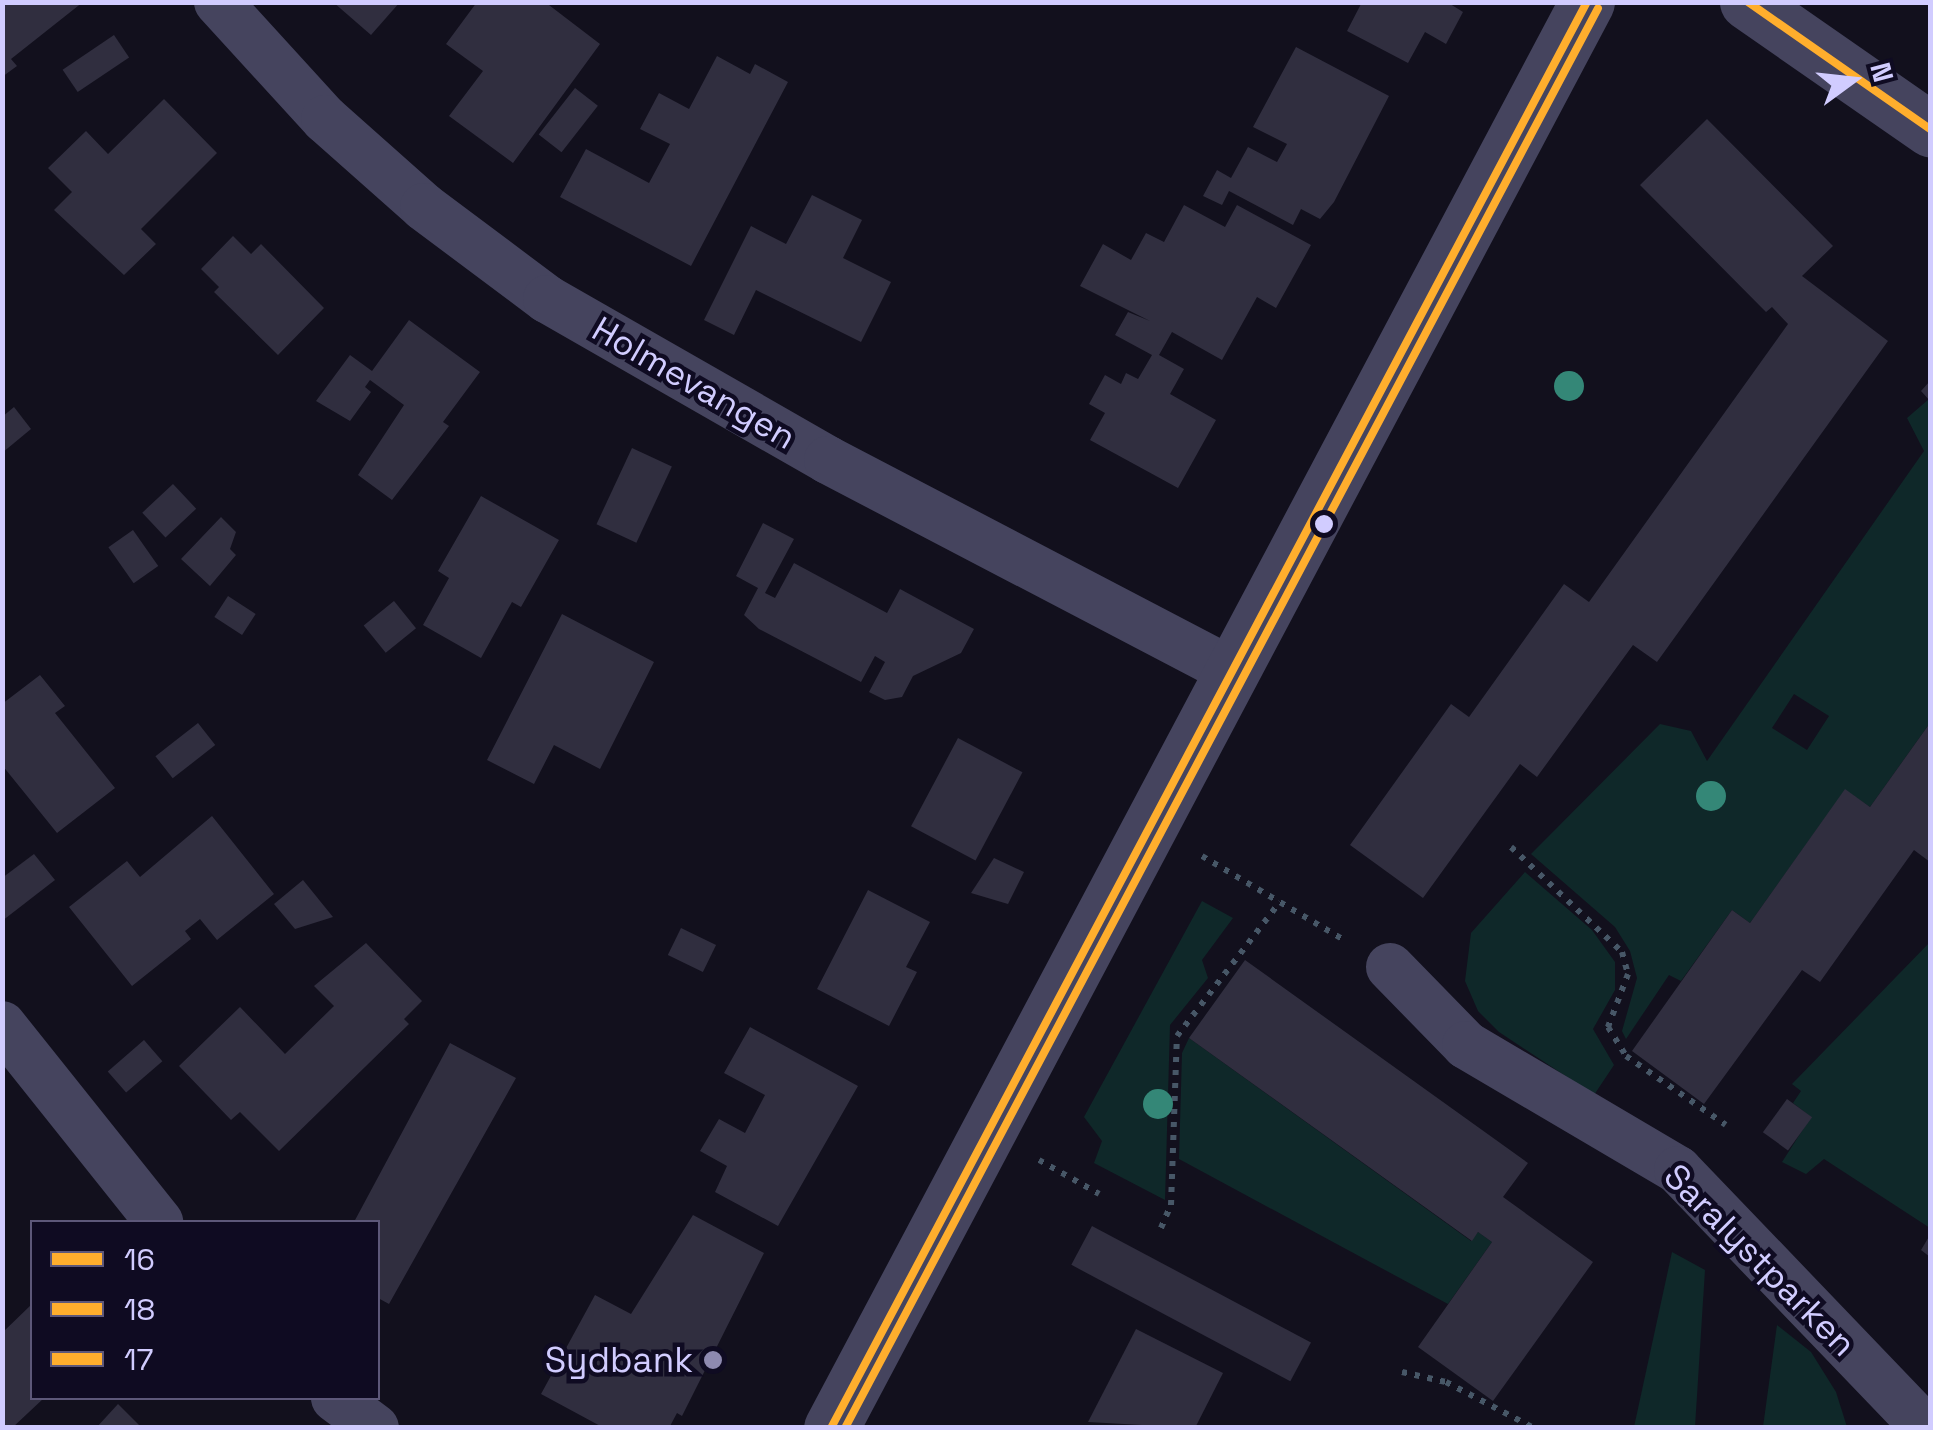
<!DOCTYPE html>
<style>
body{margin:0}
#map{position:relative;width:1933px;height:1430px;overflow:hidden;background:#12101d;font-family:"Space Grotesk",sans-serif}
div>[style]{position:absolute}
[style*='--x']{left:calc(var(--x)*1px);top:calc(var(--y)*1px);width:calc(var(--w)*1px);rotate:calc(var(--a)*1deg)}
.green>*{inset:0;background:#0f2829}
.building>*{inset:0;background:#302e3f;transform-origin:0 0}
.path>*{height:6px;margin-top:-3px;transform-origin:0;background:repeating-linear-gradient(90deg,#475767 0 5px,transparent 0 13px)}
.minor>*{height:48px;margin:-24px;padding:0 24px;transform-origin:24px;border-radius:24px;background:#45445e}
.tertiary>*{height:55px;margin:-27.5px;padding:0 27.5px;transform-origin:27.5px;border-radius:27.5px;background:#45445e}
.bus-1>*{height:8px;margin:-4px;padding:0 4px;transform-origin:4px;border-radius:4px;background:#ffae2d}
.bus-2>*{height:8px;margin:-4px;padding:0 4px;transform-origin:4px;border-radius:4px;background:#ffae2d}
.bus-3>*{height:8px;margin:-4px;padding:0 4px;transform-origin:4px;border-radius:4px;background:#ffae2d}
.trees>*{width:30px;height:30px;margin:-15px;border-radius:50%;background:#348777}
.dots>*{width:28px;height:28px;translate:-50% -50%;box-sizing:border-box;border:5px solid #0f0b22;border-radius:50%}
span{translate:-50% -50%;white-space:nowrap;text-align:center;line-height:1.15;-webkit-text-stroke:9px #0f0b22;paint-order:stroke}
.street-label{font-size:35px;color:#d1ccff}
.poi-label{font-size:35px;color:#d1ccff}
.right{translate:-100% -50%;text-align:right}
.frame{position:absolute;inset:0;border:5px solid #d1ccff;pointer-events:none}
.legend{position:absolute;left:30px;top:1220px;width:350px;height:180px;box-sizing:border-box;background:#0f0b22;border:2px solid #5d587a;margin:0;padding:12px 18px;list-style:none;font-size:30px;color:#d1ccff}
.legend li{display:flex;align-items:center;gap:20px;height:50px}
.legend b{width:50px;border:2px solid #5d587a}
.north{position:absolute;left:1803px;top:30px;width:100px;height:100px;-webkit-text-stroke:8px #0f0b22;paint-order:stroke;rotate:75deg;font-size:28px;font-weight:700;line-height:40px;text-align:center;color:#d1ccff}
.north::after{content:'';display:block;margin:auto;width:35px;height:45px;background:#d1ccff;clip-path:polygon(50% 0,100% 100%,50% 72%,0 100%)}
</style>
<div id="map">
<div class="green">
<div style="clip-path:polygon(evenodd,1929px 399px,1930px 723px,1870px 807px,1845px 790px,1750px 923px,1732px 910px,1681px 981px,1669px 975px,1626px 1039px,1622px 1031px,1637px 978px,1630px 951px,1615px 927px,1531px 854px,1660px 724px,1691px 731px,1707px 761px,1924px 451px,1907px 418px,1929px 399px,1794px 694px,1829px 716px,1807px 750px,1772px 728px,1794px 694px)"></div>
<div style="clip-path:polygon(1525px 872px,1592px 930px,1615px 962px,1615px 990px,1593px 1029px,1614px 1065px,1594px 1095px,1499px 1032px,1478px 1011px,1465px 981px,1471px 933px)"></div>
<div style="clip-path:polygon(1202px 901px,1233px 918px,1202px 960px,1208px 978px,1170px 1025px,1165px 1200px,1094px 1163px,1102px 1141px,1084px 1117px)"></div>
<div style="clip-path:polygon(1930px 942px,1930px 1228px,1824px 1159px,1806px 1174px,1782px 1162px,1811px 1117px,1793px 1103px,1801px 1091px,1792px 1084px)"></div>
<div style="clip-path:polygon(1189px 1038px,1471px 1241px,1478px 1232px,1492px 1242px,1448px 1304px,1179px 1159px,1182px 1053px)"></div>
<div style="clip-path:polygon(1672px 1252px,1705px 1270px,1695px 1427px,1634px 1427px)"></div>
<div style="clip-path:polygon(1777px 1325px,1811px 1352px,1836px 1392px,1847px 1427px,1763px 1427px)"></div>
</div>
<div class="building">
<div style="clip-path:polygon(2px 2px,83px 2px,11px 59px,17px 66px,2px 77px)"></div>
<div style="clip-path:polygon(333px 2px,400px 2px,371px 35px)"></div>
<div style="clip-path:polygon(477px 2px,545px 2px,600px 44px,513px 163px,449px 116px,483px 71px,446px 44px)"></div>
<div style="clip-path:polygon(1362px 2px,1447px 2px,1463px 12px,1446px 44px,1425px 32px,1408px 63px,1347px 31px)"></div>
<div style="left:114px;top:35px;width:27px;height:62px;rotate:56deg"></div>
<div style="clip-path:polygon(1296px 47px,1389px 96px,1334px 202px,1320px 219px,1301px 209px,1293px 225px,1229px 191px,1222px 205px,1203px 196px,1217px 170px,1231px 178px,1248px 147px,1277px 162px,1287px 144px,1253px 127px)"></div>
<div style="clip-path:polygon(717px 56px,750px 74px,755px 64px,788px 82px,691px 266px,560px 197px,586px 149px,649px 183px,670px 144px,640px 129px,659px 93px,689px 109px)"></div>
<div style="left:575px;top:88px;width:29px;height:59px;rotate:38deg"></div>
<div style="clip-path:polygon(164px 99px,217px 153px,141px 229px,156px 244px,124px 275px,54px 210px,72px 192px,48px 168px,86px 131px,108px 154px)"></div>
<div style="clip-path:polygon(1707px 119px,1833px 246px,1802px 276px,1888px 341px,1657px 662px,1633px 645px,1537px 777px,1520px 764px,1423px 898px,1350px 845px,1451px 704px,1469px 717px,1564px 584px,1589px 602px,1788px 324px,1772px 307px,1766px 312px,1640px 185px)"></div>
<div style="clip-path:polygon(812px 195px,862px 220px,843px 258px,891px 282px,861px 342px,756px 290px,734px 335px,704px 320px,751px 226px,786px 244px)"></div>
<div style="clip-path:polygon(1184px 205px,1225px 227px,1237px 205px,1311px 245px,1276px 308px,1257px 297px,1222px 360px,1172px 332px,1159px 355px,1184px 369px,1170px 394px,1216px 420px,1178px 488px,1090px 440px,1105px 413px,1089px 404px,1105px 375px,1121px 384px,1126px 373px,1138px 379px,1152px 355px,1115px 335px,1128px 312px,1150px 321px,1080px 286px,1103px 244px,1131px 260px,1146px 233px,1164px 242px)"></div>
<div style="clip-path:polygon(233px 236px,251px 254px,261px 244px,324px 308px,278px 355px,214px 292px,219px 287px,201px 269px)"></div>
<div style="clip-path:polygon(409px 320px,480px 372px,443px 422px,449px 426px,392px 500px,358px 475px,404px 405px,370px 380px,365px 387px,371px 392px,350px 421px,316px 401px,350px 355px,372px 371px)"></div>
<div style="clip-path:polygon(1930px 381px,1930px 401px,1921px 391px)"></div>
<div style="clip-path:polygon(14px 407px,31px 429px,2px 453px,2px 417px)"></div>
<div style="left:632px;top:448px;width:44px;height:84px;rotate:25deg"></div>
<div style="left:173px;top:484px;width:34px;height:42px;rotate:47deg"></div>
<div style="clip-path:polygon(481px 496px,559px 540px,521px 607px,512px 602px,481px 658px,423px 625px,449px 578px,438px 571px)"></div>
<div style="clip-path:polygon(221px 517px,236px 532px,230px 549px,236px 555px,210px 586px,181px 559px)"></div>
<div style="clip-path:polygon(763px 523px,794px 539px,765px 593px,775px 598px,794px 563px,887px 613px,900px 589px,974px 629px,961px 653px,913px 676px,902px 697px,885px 700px,869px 692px,885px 662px,875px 656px,861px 682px,759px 629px,744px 615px,758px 588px,736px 576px)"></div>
<div style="left:133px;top:530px;width:44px;height:30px;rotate:55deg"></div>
<div style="left:228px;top:596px;width:33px;height:25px;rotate:33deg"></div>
<div style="left:394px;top:601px;width:35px;height:39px;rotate:51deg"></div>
<div style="clip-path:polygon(562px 614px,654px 662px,600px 769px,554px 745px,534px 784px,487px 760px)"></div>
<div style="clip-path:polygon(40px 675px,65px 706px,55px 713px,115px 788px,57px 833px,2px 765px,2px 704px)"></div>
<div style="left:198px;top:723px;width:28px;height:54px;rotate:52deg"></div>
<div style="clip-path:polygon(1930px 723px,1930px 862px,1914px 850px,1820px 982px,1802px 970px,1704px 1104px,1632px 1051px,1732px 910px,1750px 923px,1845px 789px,1870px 807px)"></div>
<div style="left:958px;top:738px;width:73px;height:100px;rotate:28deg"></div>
<div style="clip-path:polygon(212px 816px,274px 894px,217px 940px,200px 919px,185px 931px,191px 939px,132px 986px,69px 907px,127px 861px,140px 877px)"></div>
<div style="clip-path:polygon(34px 854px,55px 880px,2px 921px,2px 878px)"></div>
<div style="clip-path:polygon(994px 858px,1024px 872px,1008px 904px,971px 893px)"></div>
<div style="clip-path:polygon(303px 880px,333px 917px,295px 929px,274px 904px)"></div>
<div style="clip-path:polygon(868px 890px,930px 922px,906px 967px,917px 972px,889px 1026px,817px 989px)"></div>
<div style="left:681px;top:928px;width:39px;height:30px;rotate:26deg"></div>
<div style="clip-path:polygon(366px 943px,422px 1001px,404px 1019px,409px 1024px,279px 1151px,240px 1112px,231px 1120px,179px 1066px,240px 1007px,285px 1054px,334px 1006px,314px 986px)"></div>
<div style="clip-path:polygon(1245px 960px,1528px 1163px,1503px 1197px,1593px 1262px,1493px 1401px,1418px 1347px,1492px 1242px,1478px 1232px,1472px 1241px,1189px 1038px)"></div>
<div style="clip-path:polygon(750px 1027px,858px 1086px,778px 1226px,715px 1192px,727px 1166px,700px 1151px,719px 1119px,745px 1133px,765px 1095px,724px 1073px)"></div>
<div style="left:144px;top:1040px;width:28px;height:48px;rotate:49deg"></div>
<div style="clip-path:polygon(450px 1043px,516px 1078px,389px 1304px,378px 1298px,378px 1222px,354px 1222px)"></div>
<div style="left:1787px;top:1099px;width:31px;height:41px;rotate:36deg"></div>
<div style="clip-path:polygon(693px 1215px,764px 1253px,682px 1416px,677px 1413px,669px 1428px,604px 1428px,541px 1394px,595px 1295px,631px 1314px)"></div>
<div style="left:1092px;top:1226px;width:248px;height:44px;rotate:28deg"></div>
<div style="clip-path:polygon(1930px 1235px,1930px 1257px,1921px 1250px)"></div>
<div style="clip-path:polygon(32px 1304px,32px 1398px,44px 1398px,12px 1428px,2px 1428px,2px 1333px)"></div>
<div style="clip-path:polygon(1136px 1329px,1223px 1373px,1195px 1428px,1088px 1422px)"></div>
<div style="clip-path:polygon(118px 1404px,142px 1428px,96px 1428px)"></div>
</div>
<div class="path">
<div style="--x:1511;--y:847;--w:153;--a:43.4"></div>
<div style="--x:1622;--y:952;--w:23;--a:75"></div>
<div style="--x:1628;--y:974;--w:57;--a:110.7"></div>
<div style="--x:1608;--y:1027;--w:34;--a:58"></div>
<div style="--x:1626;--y:1056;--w:121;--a:34.6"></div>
<div style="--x:1202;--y:856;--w:167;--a:30.6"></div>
<div style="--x:1039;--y:1160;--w:69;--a:29.5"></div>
<div style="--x:1161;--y:1228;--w:25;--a:-67"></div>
<div style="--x:1171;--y:1205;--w:169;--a:-88"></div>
<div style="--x:1177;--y:1036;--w:169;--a:-52.5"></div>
<div style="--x:1402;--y:1372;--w:45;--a:12.8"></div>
<div style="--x:1446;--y:1382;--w:99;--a:27.6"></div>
</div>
<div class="minor">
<div style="--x:218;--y:2;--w:159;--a:47.6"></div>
<div style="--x:325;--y:119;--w:132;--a:41.6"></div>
<div style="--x:424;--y:207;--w:154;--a:36.8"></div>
<div style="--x:547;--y:299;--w:324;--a:29.8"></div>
<div style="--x:828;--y:460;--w:458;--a:27.6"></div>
<div style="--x:1390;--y:967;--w:109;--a:45.7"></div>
<div style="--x:1466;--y:1045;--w:246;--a:30.5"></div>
<div style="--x:1678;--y:1170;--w:357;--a:46.2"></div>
<div style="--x:2;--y:1025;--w:252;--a:51.4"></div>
<div style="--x:335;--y:1398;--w:50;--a:36.9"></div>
</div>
<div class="tertiary">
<div style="--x:1747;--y:2;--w:223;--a:34.8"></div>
<div style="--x:831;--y:1428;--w:1614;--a:-62.07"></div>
</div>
<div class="bus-1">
<div style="--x:831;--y:1428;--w:1614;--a:-62.07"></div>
</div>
<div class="bus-2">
<div style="--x:845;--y:1428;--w:1607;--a:-62.06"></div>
</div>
<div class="bus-3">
<div style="--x:1748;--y:2;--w:222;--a:34.9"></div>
</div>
<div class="trees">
<div style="left:1569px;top:386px"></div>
<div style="left:1711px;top:796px"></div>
<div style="left:1158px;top:1104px"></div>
</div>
<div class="dots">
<div style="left:1324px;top:524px;background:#d1ccff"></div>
<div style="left:713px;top:1360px;background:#8e8ab0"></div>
</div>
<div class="street-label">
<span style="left:694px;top:383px;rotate:30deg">Holmevangen</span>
<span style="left:1760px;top:1260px;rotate:45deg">Saralystparken</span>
</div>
<div class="poi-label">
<span class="right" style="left:693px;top:1360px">Sydbank</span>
</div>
<div class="frame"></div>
<ul class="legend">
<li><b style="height:12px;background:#ffae2d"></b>16</li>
<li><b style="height:12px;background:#ffae2d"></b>18</li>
<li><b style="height:12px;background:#ffae2d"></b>17</li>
</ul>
<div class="north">N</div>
</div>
